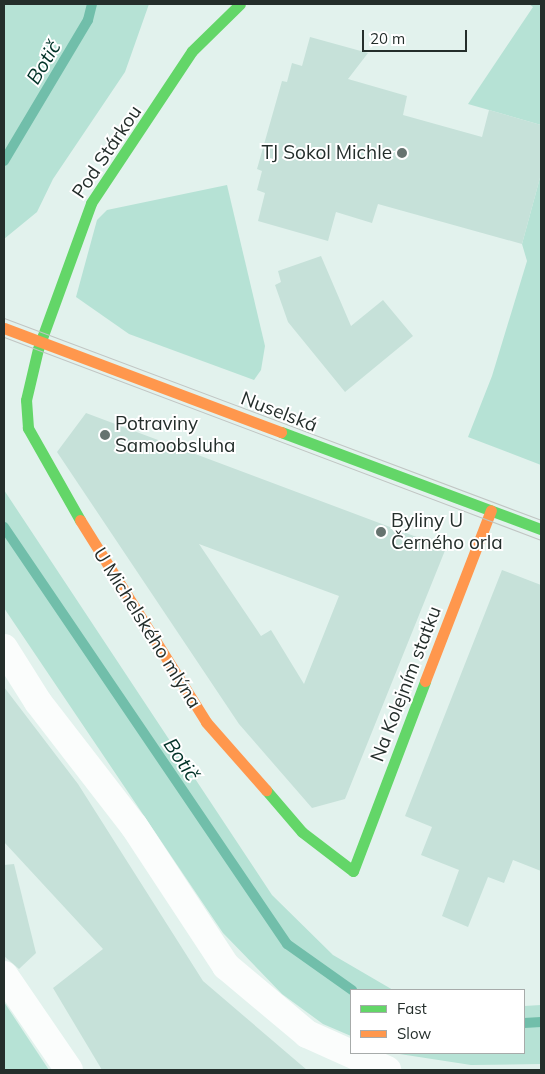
<!DOCTYPE html>
<meta charset="utf-8">
<style>
body{margin:0}
#map{position:relative;width:545px;height:1074px;overflow:hidden;background:#e2f2ed;font-family:Mulish,sans-serif}
div>[style]{position:absolute}
[style*='--x']{left:calc(var(--x)*1px);top:calc(var(--y)*1px);width:calc(var(--w)*1px);rotate:calc(var(--a)*1deg)}
.green>*{inset:0;background:#b6e2d5}
.stream>*{height:10px;margin:-5px;padding:0 5px;transform-origin:5px;border-radius:5px;background:#71beaa}
.building>*{inset:0;background:#c6e1d9}
.street>*{height:28px;margin:-14px;padding:0 14px;transform-origin:14px;border-radius:14px;background:#fbfdfc}
.fast>*{height:11px;margin:-5.5px;padding:0 5.5px;transform-origin:5.5px;border-radius:5.5px;background:#63d668}
.slow>*{height:11px;margin:-5.5px;padding:0 5.5px;transform-origin:5.5px;border-radius:5.5px;background:#ff974d}
.tram>*{height:1px;margin:-0.5px;padding:0 0.5px;transform-origin:0.5px;border-radius:0.5px;background:#c1c5c3}
.dots>*{width:14px;height:14px;translate:-50% -50%;box-sizing:border-box;border:2px solid #fff;border-radius:50%}
span{translate:-50% -50%;white-space:nowrap;text-align:center;line-height:1.15;-webkit-text-stroke:4px #fff;paint-order:stroke}
.street-label{font-size:19px;color:#242e2b}
.poi-label{font-size:19px;color:#242e2b}
.right{translate:-100% -50%;text-align:right}
.left{translate:0 -50%;text-align:left}
.water-label{font-size:20px;color:#023328;font-style:italic}
.frame{position:absolute;inset:0;border:5px solid #242e2b;pointer-events:none}
.legend{position:absolute;left:350px;top:989px;width:175px;height:65px;box-sizing:border-box;background:#fff;border:1px solid #a7abaa;margin:0;padding:6px 9px;list-style:none;font-size:15px;color:#242e2b}
.legend li{display:flex;align-items:center;gap:10px;height:25px}
.legend b{width:25px;border:1px solid #a7abaa}
.scale{position:absolute;left:362px;top:30px;width:105px;height:22px;box-sizing:border-box;border:2px solid #242e2b;border-top:0;padding-left:6px;font-size:15px;line-height:18px;white-space:nowrap;color:#242e2b;-webkit-text-stroke:4px #fff;paint-order:stroke}
</style>
<div id="map">
<div class="green">
<div style="clip-path:polygon(4px 4px,149px 4px,125px 72px,53px 179px,37px 212px,4px 239px)"></div>
<div style="clip-path:polygon(529px 4px,541px 4px,541px 125px,468px 104px,533px 7px)"></div>
<div style="clip-path:polygon(541px 174px,541px 465px,468px 437px,492px 376px,527px 261px,522px 244px)"></div>
<div style="clip-path:polygon(227px 185px,265px 346px,261px 370px,254px 380px,129px 334px,76px 297px,97px 220px,107px 210px)"></div>
<div style="clip-path:polygon(4px 490px,272px 895px,333px 955px,393px 990px,351px 990px,351px 1036px,323px 1024px,282px 994px,223px 933px,4px 608px)"></div>
<div style="clip-path:polygon(4px 1002px,49px 1070px,4px 1070px)"></div>
<div style="clip-path:polygon(541px 1005px,541px 1064px,471px 1065px,393px 1053px,524px 1053px,524px 1006px)"></div>
</div>
<div class="stream">
<div style="--x:4;--y:161;--w:164;--a:-59.2"></div>
<div style="--x:88;--y:20;--w:16;--a:-76"></div>
<div style="--x:4;--y:527;--w:504;--a:55.84"></div>
<div style="--x:287;--y:944;--w:80;--a:35.3"></div>
<div style="--x:524;--y:1023;--w:17;--a:-3"></div>
</div>
<div class="building">
<div style="clip-path:polygon(310px 37px,368px 53px,348px 79px,407px 96px,403px 115px,482px 137px,489px 110px,541px 125px,541px 174px,522px 244px,378px 204px,372px 223px,336px 212px,328px 241px,258px 221px,265px 193px,257px 190px,262px 171px,257px 169px,282px 81px,287px 82px,292px 63px,302px 66px)"></div>
<div style="clip-path:polygon(321px 256px,351px 326px,383px 300px,413px 336px,345px 392px,288px 322px,275px 285px,281px 282px,278px 271px)"></div>
<div style="clip-path:polygon(evenodd,86px 413px,446px 548px,345px 799px,312px 808px,239px 724px,57px 452px,86px 413px,199px 544px,339px 596px,304px 684px,271px 630px,261px 636px,199px 544px)"></div>
<div style="clip-path:polygon(502px 570px,541px 585px,541px 871px,513px 860px,504px 883px,488px 877px,468px 927px,442px 916px,459px 870px,421px 855px,432px 827px,405px 816px)"></div>
<div style="clip-path:polygon(4px 687px,78px 784px,203px 981px,307px 1070px,102px 1070px,53px 988px,103px 949px,4px 842px)"></div>
<div style="clip-path:polygon(14px 864px,36px 953px,19px 969px,4px 956px,4px 865px)"></div>
</div>
<div class="street">
<div style="--x:4;--y:648;--w:64;--a:57.8"></div>
<div style="--x:38;--y:702;--w:157;--a:52.3"></div>
<div style="--x:134;--y:826;--w:168;--a:56.7"></div>
<div style="--x:226;--y:966;--w:106;--a:40"></div>
<div style="--x:307;--y:1034;--w:88;--a:24.2"></div>
<div style="--x:4;--y:975;--w:115;--a:55.6"></div>
</div>
<div class="fast">
<div style="--x:281;--y:432;--w:278;--a:20.5"></div>
<div style="--x:80;--y:520;--w:106;--a:-119.5"></div>
<div style="--x:28;--y:428;--w:28;--a:-94"></div>
<div style="--x:26;--y:400;--w:52;--a:-76.8"></div>
<div style="--x:38;--y:349;--w:155;--a:-70"></div>
<div style="--x:91;--y:203;--w:182;--a:-56.4"></div>
<div style="--x:192;--y:51;--w:67;--a:-44.4"></div>
<div style="--x:266;--y:790;--w:55;--a:49.4"></div>
<div style="--x:302;--y:832;--w:64;--a:37.4"></div>
<div style="--x:353;--y:871;--w:203;--a:-69.2"></div>
</div>
<div class="slow">
<div style="--x:4;--y:328;--w:296;--a:20.6"></div>
<div style="--x:80;--y:520;--w:238;--a:58"></div>
<div style="--x:206;--y:722;--w:91;--a:48.6"></div>
<div style="--x:425;--y:681;--w:183;--a:-68.9"></div>
</div>
<div class="tram">
<div style="--x:4;--y:318;--w:574;--a:20.61"></div>
<div style="--x:4;--y:337;--w:574;--a:20.71"></div>
</div>
<div class="dots">
<div style="left:402px;top:153px;background:#66736f"></div>
<div style="left:105px;top:435px;background:#66736f"></div>
<div style="left:381px;top:532px;background:#66736f"></div>
</div>
<div class="street-label">
<span style="left:107px;top:152px;rotate:-56deg">Pod Stárkou</span>
<span style="left:279px;top:412px;rotate:21deg">Nuselská</span>
<span style="left:147px;top:628px;rotate:58deg">U Michelského mlýna</span>
<span style="left:406px;top:684px;rotate:-69deg">Na Kolejním statku</span>
</div>
<div class="poi-label">
<span class="right" style="left:392px;top:153px">TJ Sokol Michle</span>
<span class="left" style="left:115px;top:435px">Potraviny<br>Samoobsluha</span>
<span class="left" style="left:391px;top:532px">Byliny U<br>Černého orla</span>
</div>
<div class="water-label">
<span style="left:43px;top:62px;rotate:-59deg">Botič</span>
<span style="left:182px;top:759px;rotate:56deg">Botič</span>
</div>
<div class="frame"></div>
<ul class="legend">
<li><b style="height:6px;background:#63d668"></b>Fast</li>
<li><b style="height:6px;background:#ff974d"></b>Slow</li>
</ul>
<div class="scale">20 m</div>
</div>
